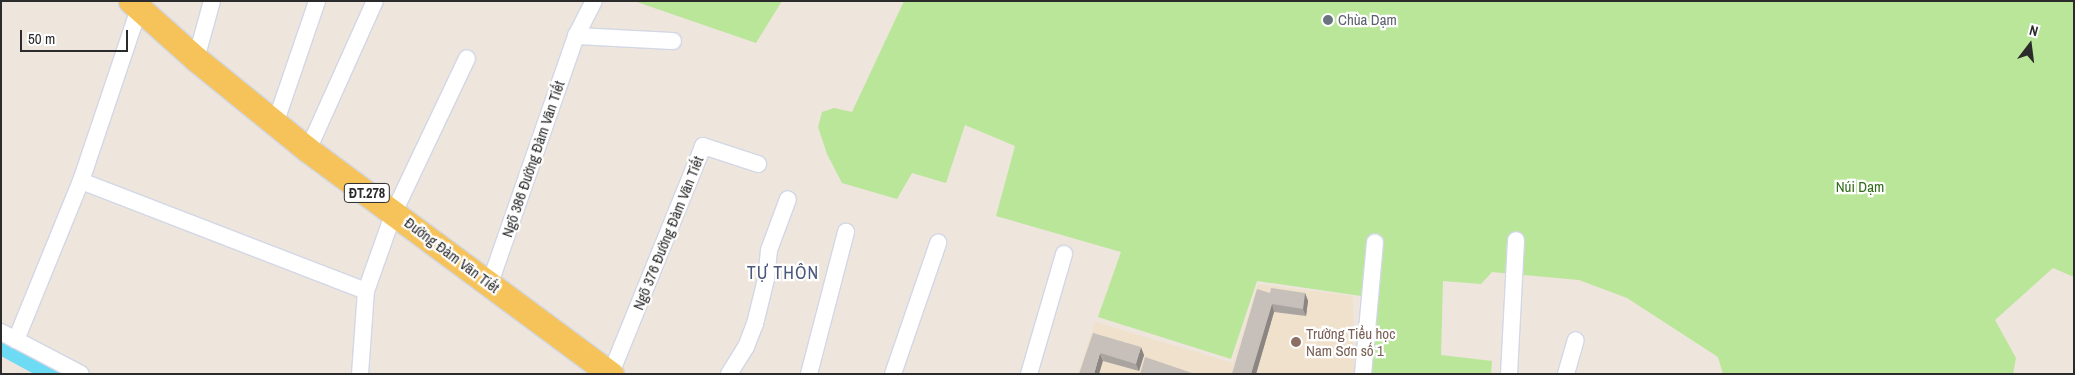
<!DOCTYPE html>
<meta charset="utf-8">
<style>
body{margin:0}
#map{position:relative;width:2075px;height:375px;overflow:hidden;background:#eee5dd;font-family:"Archivo Narrow",sans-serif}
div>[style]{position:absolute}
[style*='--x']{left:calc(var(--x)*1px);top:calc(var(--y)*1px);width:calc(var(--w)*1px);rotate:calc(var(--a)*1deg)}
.education>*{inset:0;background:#f0e1cc}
.green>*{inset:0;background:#b9e698}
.water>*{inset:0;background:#6ddbf3}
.roads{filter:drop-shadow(1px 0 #d2d7e5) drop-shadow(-1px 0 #d2d7e5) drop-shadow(0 1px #d2d7e5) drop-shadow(0 -1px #d2d7e5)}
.street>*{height:16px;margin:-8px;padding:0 8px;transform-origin:8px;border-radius:8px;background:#fff}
.primary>*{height:25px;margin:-12.5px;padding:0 12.5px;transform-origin:12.5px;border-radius:12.5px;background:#f6c35a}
.wall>*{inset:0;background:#aaa4a0}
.shaded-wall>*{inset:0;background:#8b8682}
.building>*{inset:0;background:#c6bfba}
.dots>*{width:14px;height:14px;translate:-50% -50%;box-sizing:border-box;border:2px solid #fff;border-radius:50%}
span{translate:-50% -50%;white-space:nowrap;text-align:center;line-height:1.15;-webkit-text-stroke:4.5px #fff;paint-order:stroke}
.shield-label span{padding:1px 4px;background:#fff;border:1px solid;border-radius:4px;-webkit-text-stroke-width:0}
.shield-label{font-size:14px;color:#2b2b2b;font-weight:700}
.worship-label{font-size:15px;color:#5b616d}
.left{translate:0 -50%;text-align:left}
.street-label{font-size:15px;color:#2b2b2b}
.park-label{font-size:15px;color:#316c18}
.education-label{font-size:15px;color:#785e54}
.quarter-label{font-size:18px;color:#4a587e;letter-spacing:1px}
.frame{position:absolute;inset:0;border:2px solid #2b2b2b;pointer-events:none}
.north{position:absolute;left:2005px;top:20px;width:50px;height:50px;-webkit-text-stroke:4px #fff;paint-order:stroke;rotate:15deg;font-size:14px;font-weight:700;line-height:20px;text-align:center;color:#2b2b2b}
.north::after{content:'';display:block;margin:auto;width:18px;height:22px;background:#2b2b2b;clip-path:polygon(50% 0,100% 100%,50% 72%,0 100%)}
.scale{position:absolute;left:20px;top:30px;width:108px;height:22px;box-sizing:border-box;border:2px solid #2b2b2b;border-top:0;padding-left:6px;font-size:15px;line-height:18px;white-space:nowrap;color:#2b2b2b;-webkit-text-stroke:4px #fff;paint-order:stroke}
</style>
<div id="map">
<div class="education">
<div style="clip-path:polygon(1258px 284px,1353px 296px,1354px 374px,1078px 374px,1095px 322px,1233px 363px)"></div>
</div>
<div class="green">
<div style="clip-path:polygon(634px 1px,782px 1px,756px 43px)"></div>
<div style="clip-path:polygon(904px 1px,2074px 1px,2074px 277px,2053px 268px,1995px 320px,2016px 358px,2013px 374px,1723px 374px,1718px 357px,1627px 298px,1579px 280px,1492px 272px,1481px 284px,1443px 281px,1441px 355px,1492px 361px,1491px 374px,1369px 374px,1375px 298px,1257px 281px,1231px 359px,1098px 317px,1121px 252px,996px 216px,1015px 146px,965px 125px,946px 183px,912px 173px,897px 199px,842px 183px,827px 154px,818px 127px,822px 112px,834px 108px,852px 112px)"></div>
</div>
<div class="water">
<div style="clip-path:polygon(1px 337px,69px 374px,34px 374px,1px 356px)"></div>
</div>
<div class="roads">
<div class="street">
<div style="--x:576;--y:36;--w:97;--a:3"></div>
<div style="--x:196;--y:59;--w:60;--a:-74.6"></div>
<div style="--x:275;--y:124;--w:130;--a:-71.1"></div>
<div style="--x:308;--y:150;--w:163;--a:-65.8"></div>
<div style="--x:81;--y:181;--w:305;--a:21.1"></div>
<div style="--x:490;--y:283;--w:262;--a:-70.8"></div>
<div style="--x:576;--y:36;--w:39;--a:-63"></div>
<div style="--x:1;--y:332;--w:90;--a:27.7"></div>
<div style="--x:16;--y:340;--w:172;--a:-67.8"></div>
<div style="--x:81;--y:181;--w:182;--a:-71.4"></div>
<div style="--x:611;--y:373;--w:245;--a:-67.9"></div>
<div style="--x:703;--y:146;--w:58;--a:18.1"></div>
<div style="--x:360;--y:374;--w:83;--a:-85.9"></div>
<div style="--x:366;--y:291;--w:84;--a:-70.5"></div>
<div style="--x:394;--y:212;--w:170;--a:-64.6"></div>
<div style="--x:729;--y:374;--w:32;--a:-58"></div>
<div style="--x:746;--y:347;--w:25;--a:-69"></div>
<div style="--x:755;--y:324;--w:46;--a:-76.3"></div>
<div style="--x:766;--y:279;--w:29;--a:-84"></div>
<div style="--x:769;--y:250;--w:54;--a:-69.6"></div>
<div style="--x:809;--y:374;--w:147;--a:-75.4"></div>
<div style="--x:893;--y:374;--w:139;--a:-71"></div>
<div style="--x:1029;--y:374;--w:125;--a:-73.7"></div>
<div style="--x:1363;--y:374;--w:132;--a:-84.8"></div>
<div style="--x:1509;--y:374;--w:134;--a:-87"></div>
<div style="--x:1566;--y:374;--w:35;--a:-74"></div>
</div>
<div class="primary">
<div style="--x:131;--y:1;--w:87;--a:41.7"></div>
<div style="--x:196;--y:59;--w:144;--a:39.1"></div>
<div style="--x:308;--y:150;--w:377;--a:36.5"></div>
</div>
</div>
<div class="wall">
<div style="clip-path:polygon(1270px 293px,1305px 293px,1308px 301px,1306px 316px,1274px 312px,1256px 374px,1232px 374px)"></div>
<div style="clip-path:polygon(1093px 333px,1144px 355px,1139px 371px,1103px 361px)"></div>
</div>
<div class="shaded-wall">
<div style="clip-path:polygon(1305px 293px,1308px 301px,1306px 316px,1303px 309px)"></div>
<div style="clip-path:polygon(1272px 304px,1274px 312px,1256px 374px,1251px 374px)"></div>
<div style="clip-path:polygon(1141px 347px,1144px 355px,1139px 371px,1136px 364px)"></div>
<div style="clip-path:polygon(1100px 353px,1103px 361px,1099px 374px,1094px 374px)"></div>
</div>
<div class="building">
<div style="clip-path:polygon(1271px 288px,1305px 293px,1303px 309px,1272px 304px,1251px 374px,1232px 374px,1257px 289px,1270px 293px)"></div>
<div style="clip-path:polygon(1093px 333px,1141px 347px,1136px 364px,1100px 353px,1094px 374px,1079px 374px)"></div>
<div style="clip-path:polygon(1145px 357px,1195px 374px,1140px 374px)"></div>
</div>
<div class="dots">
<div style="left:1328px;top:20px;background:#6b7280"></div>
<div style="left:1296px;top:342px;background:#8d6e63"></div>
</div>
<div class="shield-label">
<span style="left:367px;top:193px">ĐT.278</span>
</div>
<div class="worship-label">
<span class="left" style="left:1338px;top:20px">Chùa Dạm</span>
</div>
<div class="street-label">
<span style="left:533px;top:159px;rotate:-71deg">Ngõ 386 Đường Đàm Văn Tiết</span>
<span style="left:668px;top:233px;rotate:-68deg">Ngõ 376 Đường Đàm Văn Tiết</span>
<span style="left:452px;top:255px;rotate:37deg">Đường Đàm Văn Tiết</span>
</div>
<div class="park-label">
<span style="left:1860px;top:187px">Núi Dạm</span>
</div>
<div class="education-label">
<span class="left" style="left:1306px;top:342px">Trường Tiểu học<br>Nam Sơn số 1</span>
</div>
<div class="quarter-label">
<span style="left:783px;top:273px">TỰ THÔN</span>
</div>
<div class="frame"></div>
<div class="north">N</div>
<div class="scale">50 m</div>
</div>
